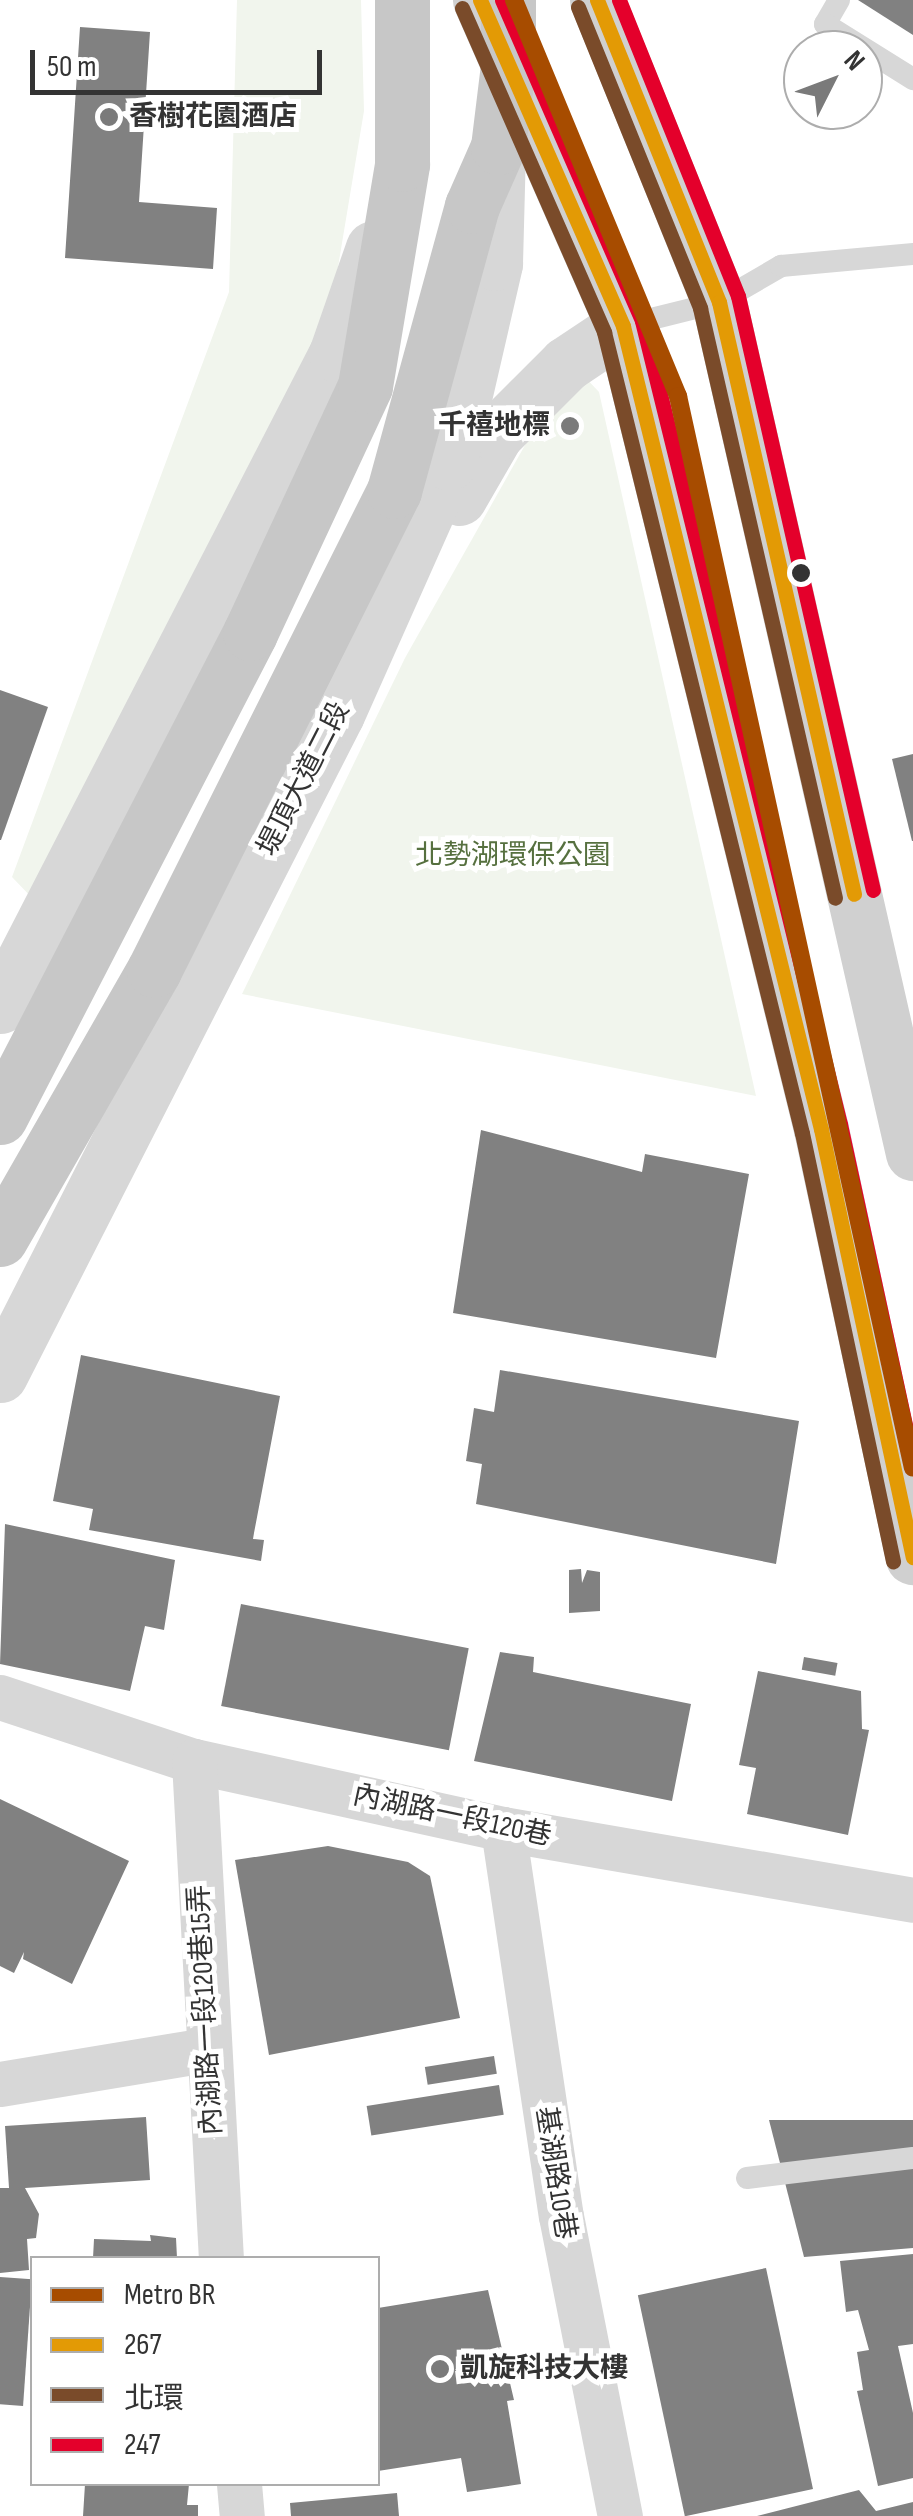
<!DOCTYPE html>
<meta charset="utf-8">
<style>
body{margin:0}
#map{position:relative;width:913px;height:2516px;overflow:hidden;background:#fff;font-family:"Sofia Sans Condensed","Noto Sans TC",sans-serif}
div>[style]{position:absolute}
[style*='--x']{left:calc(var(--x)*1px);top:calc(var(--y)*1px);width:calc(var(--w)*1px);rotate:calc(var(--a)*1deg)}
.green>*{inset:0;background:#f1f5ed}
.building>*{inset:0;background:#818181;transform-origin:0 0}
.service>*{height:22px;margin:-11px;padding:0 11px;transform-origin:11px;border-radius:11px;background:#d7d7d7}
.minor>*{height:45px;margin:-22.5px;padding:0 22.5px;transform-origin:22.5px;border-radius:22.5px;background:#d7d7d7}
.tertiary>*{height:55px;margin:-27.5px;padding:0 27.5px;transform-origin:27.5px;border-radius:27.5px;background:#d7d7d7}
.secondary>*{height:55px;margin:-27.5px;padding:0 27.5px;transform-origin:27.5px;border-radius:27.5px;background:#d0d0d0}
.trunk>*{height:55px;margin:-27.5px;padding:0 27.5px;transform-origin:27.5px;border-radius:27.5px;background:#c7c7c7}
.bus-1>*{height:15px;margin:-7.5px;padding:0 7.5px;transform-origin:7.5px;border-radius:7.5px;background:#e39a05}
.bus-2>*{height:15px;margin:-7.5px;padding:0 7.5px;transform-origin:7.5px;border-radius:7.5px;background:#7a4b2a}
.bus-3>*{height:15px;margin:-7.5px;padding:0 7.5px;transform-origin:7.5px;border-radius:7.5px;background:#e4002b}
.metro-1>*{height:18px;margin:-9px;padding:0 9px;transform-origin:9px;border-radius:9px;background:#a74c00}
.dots>*{width:28px;height:28px;translate:-50% -50%;box-sizing:border-box;border:5px solid #fff;border-radius:50%}
span{translate:-50% -50%;white-space:nowrap;text-align:center;line-height:1.15;-webkit-text-stroke:10px #fff;paint-order:stroke}
.poi-label{font-size:28px;color:#333;font-weight:700}
.left{translate:0 -50%;text-align:left}
.right{translate:-100% -50%;text-align:right}
.street-label{font-size:28px;color:#333}
.park-label{font-size:28px;color:#56703f}
.legend{position:absolute;left:30px;top:2256px;width:350px;height:230px;box-sizing:border-box;background:#fff;border:2px solid #adadad;margin:0;padding:12px 18px;list-style:none;font-size:30px;color:#333}
.legend li{display:flex;align-items:center;gap:20px;height:50px}
.legend b{width:50px;border:2px solid #adadad}
.north{position:absolute;left:783px;top:30px;width:100px;height:100px;box-sizing:border-box;background:#fff;border:2px solid #adadad;border-radius:50%;rotate:48deg;font-size:28px;font-weight:700;line-height:40px;text-align:center;color:#333}
.north::after{content:'';display:block;margin:auto;width:35px;height:45px;background:#7a7a7a;clip-path:polygon(50% 0,100% 100%,50% 72%,0 100%)}
.scale{position:absolute;left:30px;top:50px;width:292px;height:45px;box-sizing:border-box;border:5px solid #333;border-top:0;padding-left:12px;font-size:30px;line-height:35px;white-space:nowrap;color:#333;-webkit-text-stroke:8px #fff;paint-order:stroke}
</style>
<div id="map">
<div class="green">
<div style="clip-path:polygon(237px 0,361px 0,364px 111px,331px 309px,35px 901px,12px 877px,229px 292px)"></div>
<div style="clip-path:polygon(582px 374px,599px 392px,756px 1096px,242px 994px,405px 658px,555px 392px)"></div>
</div>
<div class="building">
<div style="clip-path:polygon(858px 0,913px 0,913px 35px)"></div>
<div style="clip-path:polygon(80px 27px,150px 32px,139px 202px,217px 208px,213px 269px,65px 258px)"></div>
<div style="clip-path:polygon(0 690px,48px 707px,1px 840px,0 840px)"></div>
<div style="clip-path:polygon(913px 754px,913px 841px,912px 841px,892px 759px)"></div>
<div style="clip-path:polygon(481px 1130px,642px 1172px,645px 1154px,749px 1174px,716px 1358px,453px 1313px)"></div>
<div style="clip-path:polygon(81px 1355px,280px 1396px,254px 1533px,253px 1539px,264px 1540px,261px 1561px,89px 1530px,93px 1509px,53px 1501px)"></div>
<div style="clip-path:polygon(500px 1370px,799px 1421px,776px 1564px,476px 1504px,482px 1464px,466px 1461px,473px 1415px,474px 1408px,494px 1412px)"></div>
<div style="clip-path:polygon(5px 1524px,175px 1560px,164px 1630px,145px 1626px,130px 1691px,0 1664px)"></div>
<div style="clip-path:polygon(581px 1569px,582px 1583px,587px 1570px,600px 1572px,600px 1611px,569px 1613px,569px 1570px)"></div>
<div style="left:241px;top:1604px;width:232px;height:104px;rotate:11deg"></div>
<div style="clip-path:polygon(500px 1652px,534px 1657px,533px 1672px,691px 1704px,672px 1801px,474px 1761px)"></div>
<div style="left:804px;top:1657px;width:34px;height:13px;rotate:10deg"></div>
<div style="clip-path:polygon(758px 1671px,861px 1691px,862px 1729px,869px 1730px,848px 1835px,747px 1814px,756px 1768px,739px 1765px)"></div>
<div style="clip-path:polygon(0 1799px,129px 1861px,72px 1984px,23px 1959px,24px 1952px,14px 1973px,0 1966px)"></div>
<div style="clip-path:polygon(328px 1846px,408px 1862px,430px 1876px,460px 2018px,269px 2055px,235px 1860px)"></div>
<div style="left:494px;top:2056px;width:18px;height:70px;rotate:81deg"></div>
<div style="left:499px;top:2085px;width:30px;height:134px;rotate:81deg"></div>
<div style="clip-path:polygon(146px 2117px,150px 2180px,25px 2188px,39px 2214px,36px 2238px,27px 2239px,29px 2270px,0 2273px,0 2188px,9px 2188px,5px 2126px)"></div>
<div style="clip-path:polygon(769px 2120px,913px 2120px,913px 2248px,804px 2257px)"></div>
<div style="clip-path:polygon(150px 2235px,176px 2238px,177px 2258px,93px 2258px,94px 2239px,151px 2241px)"></div>
<div style="clip-path:polygon(913px 2254px,913px 2344px,898px 2346px,913px 2413px,913px 2478px,878px 2486px,857px 2391px,863px 2390px,857px 2352px,869px 2350px,858px 2310px,846px 2312px,840px 2261px)"></div>
<div style="left:766px;top:2268px;width:226px;height:131px;rotate:78deg"></div>
<div style="left:0;top:2277px;width:32px;height:127px;rotate:4deg"></div>
<div style="clip-path:polygon(488px 2290px,514px 2400px,507px 2401px,521px 2484px,467px 2492px,461px 2458px,378px 2471px,378px 2308px)"></div>
<div style="clip-path:polygon(85px 2484px,189px 2484px,187px 2505px,198px 2505px,198px 2516px,83px 2516px)"></div>
<div style="clip-path:polygon(859px 2490px,876px 2511px,913px 2502px,913px 2516px,757px 2516px)"></div>
<div style="clip-path:polygon(397px 2493px,399px 2516px,291px 2516px,290px 2503px)"></div>
</div>
<div class="service">
<div style="--x:839;--y:0;--w:28;--a:120"></div>
<div style="--x:825;--y:24;--w:104;--a:32"></div>
<div style="--x:623;--y:326;--w:99;--a:-14"></div>
<div style="--x:719;--y:302;--w:72;--a:-30.1"></div>
<div style="--x:781;--y:266;--w:133;--a:-5.2"></div>
<div style="--x:747;--y:2178;--w:167;--a:-6.9"></div>
</div>
<div class="minor">
<div style="--x:0;--y:1697;--w:204;--a:18.3"></div>
<div style="--x:194;--y:1761;--w:316;--a:12.4"></div>
<div style="--x:503;--y:1829;--w:416;--a:9.8"></div>
<div style="--x:194;--y:1761;--w:498;--a:86.9"></div>
<div style="--x:503;--y:1829;--w:391;--a:81.5"></div>
<div style="--x:561;--y:2216;--w:306;--a:78.9"></div>
<div style="--x:0;--y:2084;--w:209;--a:-9.4"></div>
<div style="--x:239;--y:2484;--w:32;--a:85"></div>
</div>
<div class="tertiary">
<div style="--x:459;--y:498;--w:74;--a:-60"></div>
<div style="--x:496;--y:434;--w:99;--a:-45"></div>
<div style="--x:566;--y:364;--w:69;--a:-33.7"></div>
<div style="--x:0;--y:1006;--w:733;--a:-62.74"></div>
<div style="--x:336;--y:354;--w:112;--a:-70.8"></div>
<div style="--x:0;--y:1375;--w:742;--a:-62.99"></div>
<div style="--x:337;--y:714;--w:275;--a:-66"></div>
<div style="--x:449;--y:463;--w:205;--a:-77"></div>
<div style="--x:495;--y:263;--w:115;--a:-88.5"></div>
</div>
<div class="secondary">
<div style="--x:480;--y:0;--w:356;--a:66.3"></div>
<div style="--x:623;--y:326;--w:827;--a:76.15"></div>
<div style="--x:821;--y:1129;--w:438;--a:77.9"></div>
<div style="--x:597;--y:0;--w:326;--a:68"></div>
<div style="--x:719;--y:302;--w:873;--a:77.16"></div>
</div>
<div class="trunk">
<div style="--x:0;--y:1117;--w:545;--a:-62.68"></div>
<div style="--x:250;--y:633;--w:272;--a:-65"></div>
<div style="--x:365;--y:386;--w:225;--a:-80.5"></div>
<div style="--x:402;--y:164;--w:164;--a:-90"></div>
<div style="--x:0;--y:1239;--w:310;--a:-60.2"></div>
<div style="--x:154;--y:970;--w:536;--a:-63.39"></div>
<div style="--x:394;--y:491;--w:295;--a:-74.7"></div>
<div style="--x:472;--y:206;--w:64;--a:-66.2"></div>
<div style="--x:498;--y:147;--w:82;--a:-83"></div>
<div style="--x:508;--y:66;--w:66;--a:-90"></div>
</div>
<div class="bus-1">
<div style="--x:480;--y:0;--w:356;--a:66.3"></div>
<div style="--x:623;--y:326;--w:827;--a:76.15"></div>
<div style="--x:821;--y:1129;--w:438;--a:77.9"></div>
<div style="--x:597;--y:0;--w:326;--a:68"></div>
<div style="--x:719;--y:302;--w:607;--a:77.15"></div>
</div>
<div class="bus-2">
<div style="--x:578;--y:7;--w:325;--a:67.9"></div>
<div style="--x:700;--y:308;--w:605;--a:77.11"></div>
<div style="--x:462;--y:8;--w:354;--a:66.3"></div>
<div style="--x:604;--y:332;--w:825;--a:76.12"></div>
<div style="--x:802;--y:1133;--w:438;--a:78"></div>
</div>
<div class="bus-3">
<div style="--x:502;--y:0;--w:350;--a:66.4"></div>
<div style="--x:642;--y:321;--w:827;--a:76.15"></div>
<div style="--x:840;--y:1124;--w:346;--a:77.8"></div>
<div style="--x:619;--y:0;--w:319;--a:68.1"></div>
<div style="--x:738;--y:296;--w:609;--a:77.2"></div>
</div>
<div class="metro-1">
<div style="--x:514;--y:0;--w:429;--a:67.5"></div>
<div style="--x:678;--y:396;--w:1097;--a:77.64"></div>
</div>
<div class="dots">
<div style="left:109px;top:117px;background:#7a7a7a"></div>
<div style="left:570px;top:426px;background:#7a7a7a"></div>
<div style="left:801px;top:573px;background:#333"></div>
<div style="left:440px;top:2369px;background:#7a7a7a"></div>
</div>
<div class="poi-label">
<span class="left" style="left:129px;top:117px">香樹花園酒店</span>
<span class="right" style="left:550px;top:426px">千禧地標</span>
<span class="left" style="left:460px;top:2369px">凱旋科技大樓</span>
</div>
<div class="street-label">
<span style="left:304px;top:779px;rotate:-63deg">堤頂大道二段</span>
<span style="left:452px;top:1816px;rotate:12deg">內湖路一段120巷</span>
<span style="left:206px;top:2010px;rotate:-93deg">內湖路一段120巷15弄</span>
<span style="left:555px;top:2173px;rotate:81deg">基湖路10巷</span>
</div>
<div class="park-label">
<span style="left:513px;top:856px">北勢湖環保公園</span>
</div>
<ul class="legend">
<li><b style="height:12px;background:#a74c00"></b>Metro BR</li>
<li><b style="height:12px;background:#e39a05"></b>267</li>
<li><b style="height:12px;background:#7a4b2a"></b>北環</li>
<li><b style="height:12px;background:#e4002b"></b>247</li>
</ul>
<div class="north">N</div>
<div class="scale">50 m</div>
</div>
